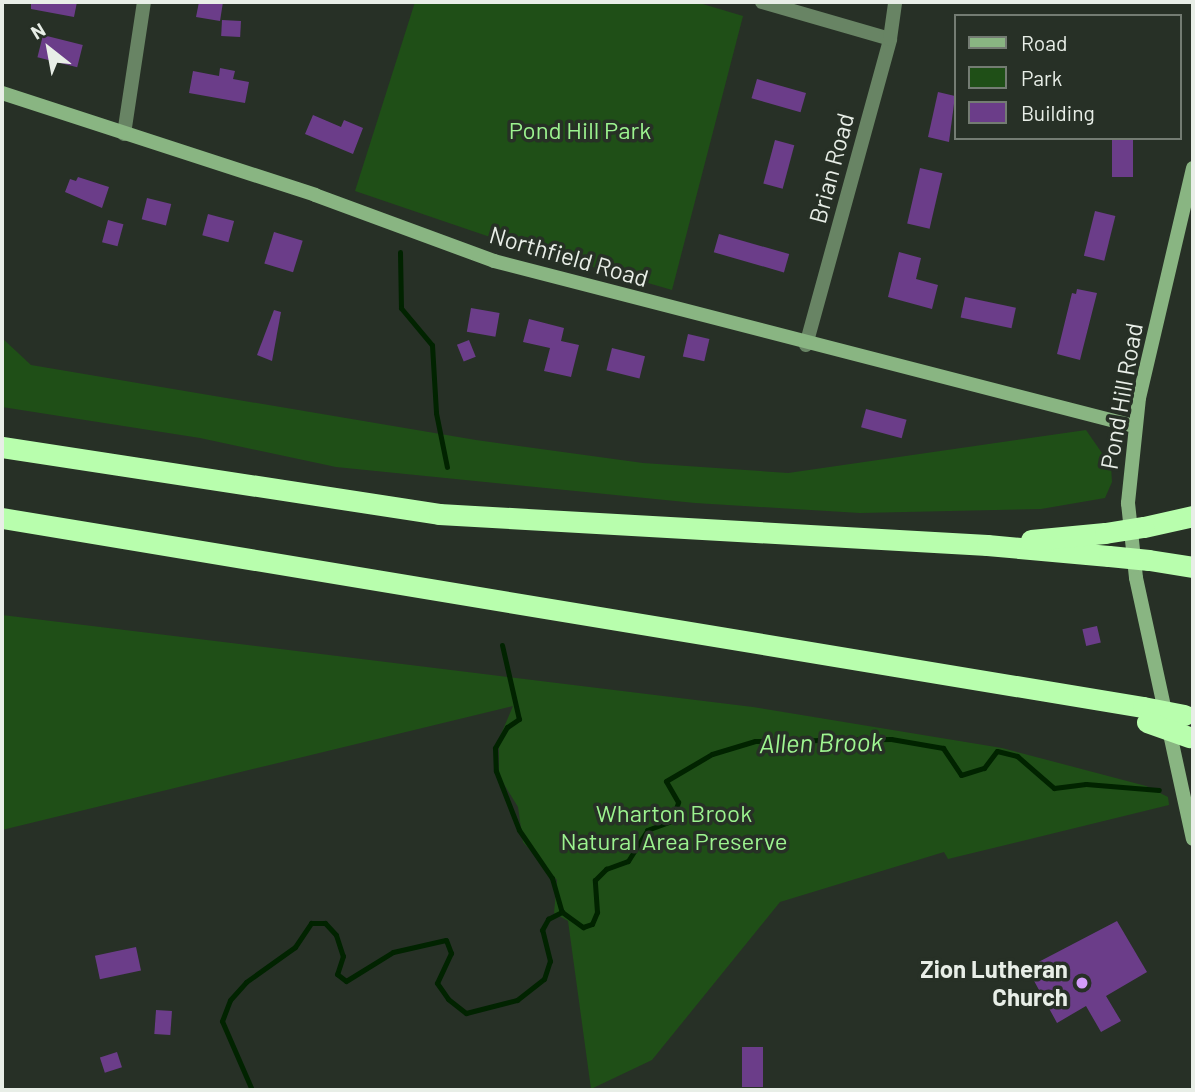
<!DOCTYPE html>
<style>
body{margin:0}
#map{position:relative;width:1195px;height:1092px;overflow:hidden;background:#273026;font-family:Barlow,sans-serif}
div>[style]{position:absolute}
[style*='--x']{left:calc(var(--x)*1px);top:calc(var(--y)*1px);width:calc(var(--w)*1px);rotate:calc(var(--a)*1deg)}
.green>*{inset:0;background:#1f4f17}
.stream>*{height:5px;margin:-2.5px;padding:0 2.5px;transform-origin:2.5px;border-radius:2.5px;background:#012300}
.building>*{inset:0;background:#6b3d89;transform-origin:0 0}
.street>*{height:14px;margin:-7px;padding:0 7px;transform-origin:7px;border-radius:7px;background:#688464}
.secondary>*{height:14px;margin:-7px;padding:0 7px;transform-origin:7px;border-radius:7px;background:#89b582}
.highway>*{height:21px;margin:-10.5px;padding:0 10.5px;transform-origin:10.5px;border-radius:10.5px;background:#b8fead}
.highway-bridge>*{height:21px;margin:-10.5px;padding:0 10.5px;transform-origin:10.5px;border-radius:10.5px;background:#b8fead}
.dots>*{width:19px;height:19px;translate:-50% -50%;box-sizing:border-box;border:4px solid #273026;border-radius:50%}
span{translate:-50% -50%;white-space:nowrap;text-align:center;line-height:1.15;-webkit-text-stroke:7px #273026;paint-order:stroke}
.park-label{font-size:24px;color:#9cf38f}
.street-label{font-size:24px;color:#e8eee7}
.poi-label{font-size:24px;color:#e8eee7;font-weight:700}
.right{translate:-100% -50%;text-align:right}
.water-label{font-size:26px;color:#9ff691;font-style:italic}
.frame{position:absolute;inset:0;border:4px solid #e8eee7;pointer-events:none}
.legend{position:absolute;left:954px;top:14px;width:228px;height:126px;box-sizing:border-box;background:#273026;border:2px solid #747c73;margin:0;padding:9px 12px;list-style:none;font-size:21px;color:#e8eee7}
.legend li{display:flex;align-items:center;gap:14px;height:35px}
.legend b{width:35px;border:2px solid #747c73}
.north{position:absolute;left:14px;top:14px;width:70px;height:70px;-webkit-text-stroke:5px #273026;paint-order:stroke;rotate:329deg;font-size:19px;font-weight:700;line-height:28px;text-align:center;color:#e8eee7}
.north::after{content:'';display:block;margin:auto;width:24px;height:32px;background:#e8eee7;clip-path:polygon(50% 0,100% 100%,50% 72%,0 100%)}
</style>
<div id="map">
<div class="green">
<div style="clip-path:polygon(415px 2px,696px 2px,743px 16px,672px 290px,493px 238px,355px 191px)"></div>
<div style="clip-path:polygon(2px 338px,31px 365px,476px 440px,643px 463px,788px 473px,1086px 430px,1111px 466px,1112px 482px,1105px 498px,1041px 509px,860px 513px,695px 503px,336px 467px,200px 438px,2px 407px)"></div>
<div style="clip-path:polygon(2px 615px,753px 707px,1002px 748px,1146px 786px,1168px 797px,1169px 805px,948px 859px,944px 852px,780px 902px,652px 1060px,591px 1089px,568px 921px,554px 913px,557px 880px,523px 842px,518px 807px,499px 776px,499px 739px,513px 706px,2px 830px)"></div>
</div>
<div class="stream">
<div style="--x:400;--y:252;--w:56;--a:89"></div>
<div style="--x:401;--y:308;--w:48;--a:50"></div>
<div style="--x:432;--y:345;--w:68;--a:86.6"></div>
<div style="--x:436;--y:413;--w:55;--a:78.5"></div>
<div style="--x:502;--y:645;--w:76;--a:77.1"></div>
<div style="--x:519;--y:719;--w:14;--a:146"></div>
<div style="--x:507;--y:727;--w:24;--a:120"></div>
<div style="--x:495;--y:748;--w:23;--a:88"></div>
<div style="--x:496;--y:771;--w:63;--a:68.7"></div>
<div style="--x:519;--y:830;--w:58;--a:55.5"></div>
<div style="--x:552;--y:878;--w:35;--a:74"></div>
<div style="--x:252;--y:1090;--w:75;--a:-113.5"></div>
<div style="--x:222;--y:1021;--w:22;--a:-69"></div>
<div style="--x:230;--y:1000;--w:24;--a:-48"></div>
<div style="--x:246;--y:982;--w:60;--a:-35.5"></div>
<div style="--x:295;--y:947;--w:29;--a:-56"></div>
<div style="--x:311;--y:923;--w:14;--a:0"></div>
<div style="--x:325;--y:923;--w:16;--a:47"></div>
<div style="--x:336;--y:935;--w:22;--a:72"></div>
<div style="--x:343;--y:956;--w:19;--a:108"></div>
<div style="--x:337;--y:974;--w:11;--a:38"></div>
<div style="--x:346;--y:981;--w:55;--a:-31.7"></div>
<div style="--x:393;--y:952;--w:54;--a:-12.8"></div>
<div style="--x:446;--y:940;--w:14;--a:69"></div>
<div style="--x:451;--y:953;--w:33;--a:115"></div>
<div style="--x:437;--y:983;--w:19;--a:55"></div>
<div style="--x:448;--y:999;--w:23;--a:38"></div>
<div style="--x:466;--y:1013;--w:53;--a:-14.3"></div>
<div style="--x:517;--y:1000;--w:34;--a:-38"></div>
<div style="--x:544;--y:979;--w:19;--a:-72"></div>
<div style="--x:550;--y:961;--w:32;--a:-104"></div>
<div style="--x:542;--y:930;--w:13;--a:-61"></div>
<div style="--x:548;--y:919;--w:16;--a:-27"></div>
<div style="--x:562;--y:912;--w:26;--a:36"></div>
<div style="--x:583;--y:927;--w:9;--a:-18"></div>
<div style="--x:592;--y:924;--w:13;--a:-67"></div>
<div style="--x:597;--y:912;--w:32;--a:-94"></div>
<div style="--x:595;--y:880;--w:16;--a:-45"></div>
<div style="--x:606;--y:869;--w:23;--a:-20"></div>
<div style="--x:628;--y:861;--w:36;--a:-58"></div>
<div style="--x:647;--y:830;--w:27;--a:-20"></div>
<div style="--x:672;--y:821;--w:20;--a:-72"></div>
<div style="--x:678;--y:802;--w:24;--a:-120"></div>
<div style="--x:666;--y:781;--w:53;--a:-30.4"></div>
<div style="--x:712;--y:754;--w:45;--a:-16.8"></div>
<div style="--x:755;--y:741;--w:136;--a:-0.8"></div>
<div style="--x:891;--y:739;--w:53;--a:9.8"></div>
<div style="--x:943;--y:748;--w:32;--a:56"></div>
<div style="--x:961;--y:775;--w:24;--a:-17"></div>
<div style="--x:984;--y:768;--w:21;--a:-53"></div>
<div style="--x:997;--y:751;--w:21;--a:14"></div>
<div style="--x:1017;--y:756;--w:49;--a:40.9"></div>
<div style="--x:1054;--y:788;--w:32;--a:-7"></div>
<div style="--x:1086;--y:784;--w:73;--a:4.7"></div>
</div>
<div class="building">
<div style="clip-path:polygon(31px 2px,77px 2px,74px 17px,31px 9px)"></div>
<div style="clip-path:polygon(199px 2px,223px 2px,220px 21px,196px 17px)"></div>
<div style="left:222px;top:20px;width:19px;height:16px;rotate:3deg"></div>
<div style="left:43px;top:35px;width:41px;height:23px;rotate:14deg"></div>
<div style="clip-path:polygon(220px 68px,235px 71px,233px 79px,249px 82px,245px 103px,189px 93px,193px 71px,219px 76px)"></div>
<div style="left:757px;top:79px;width:51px;height:20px;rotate:16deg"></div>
<div style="clip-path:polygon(938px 92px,955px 96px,949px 142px,928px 137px)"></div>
<div style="clip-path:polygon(313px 115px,341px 127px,344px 120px,363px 128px,353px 154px,305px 134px)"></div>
<div style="left:1112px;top:138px;width:21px;height:39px"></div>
<div style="left:775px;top:140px;width:20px;height:45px;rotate:15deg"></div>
<div style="left:920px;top:168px;width:23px;height:57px;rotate:13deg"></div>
<div style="clip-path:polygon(78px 177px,109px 187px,102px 208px,65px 192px,70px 179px,76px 181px)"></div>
<div style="left:147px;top:198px;width:25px;height:22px;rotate:14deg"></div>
<div style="left:1095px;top:211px;width:21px;height:46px;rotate:14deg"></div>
<div style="left:208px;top:214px;width:27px;height:22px;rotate:15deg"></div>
<div style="left:108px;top:220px;width:16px;height:23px;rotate:15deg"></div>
<div style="left:274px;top:232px;width:30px;height:33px;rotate:17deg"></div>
<div style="left:719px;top:234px;width:73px;height:19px;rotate:16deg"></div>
<div style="clip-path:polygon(899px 252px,921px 258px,916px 279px,938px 285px,932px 309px,888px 297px)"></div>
<div style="clip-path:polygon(1077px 289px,1097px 293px,1080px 360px,1057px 354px,1072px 293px,1076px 294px)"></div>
<div style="left:965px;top:297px;width:52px;height:21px;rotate:12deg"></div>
<div style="left:471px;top:308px;width:29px;height:24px;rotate:10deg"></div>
<div style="clip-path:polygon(274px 310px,281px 312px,272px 361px,257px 355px)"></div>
<div style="clip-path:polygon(529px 319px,564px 328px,561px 341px,579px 345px,571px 377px,544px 371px,550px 348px,523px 342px)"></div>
<div style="left:688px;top:334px;width:22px;height:23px;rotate:13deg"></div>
<div style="left:469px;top:340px;width:18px;height:13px;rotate:68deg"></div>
<div style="left:612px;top:348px;width:34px;height:23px;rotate:14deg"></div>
<div style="left:866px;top:409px;width:42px;height:19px;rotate:15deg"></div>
<div style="left:1097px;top:626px;width:17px;height:15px;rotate:77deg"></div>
<div style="clip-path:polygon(1117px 921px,1147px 972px,1106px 996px,1121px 1021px,1101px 1032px,1086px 1006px,1057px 1023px,1027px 968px)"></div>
<div style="left:136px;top:947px;width:24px;height:42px;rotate:78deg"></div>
<div style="left:156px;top:1010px;width:16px;height:24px;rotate:4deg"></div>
<div style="left:742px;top:1047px;width:21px;height:40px"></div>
<div style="left:117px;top:1052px;width:16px;height:18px;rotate:72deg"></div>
</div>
<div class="street">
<div style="--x:762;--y:2;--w:133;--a:16.1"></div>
<div style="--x:124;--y:134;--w:134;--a:-81.4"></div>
<div style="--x:806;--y:345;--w:317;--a:-74.6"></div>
<div style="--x:890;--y:39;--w:37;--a:-82"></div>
</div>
<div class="secondary">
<div style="--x:2;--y:93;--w:329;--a:18"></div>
<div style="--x:315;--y:195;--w:191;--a:20.2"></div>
<div style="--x:494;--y:261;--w:661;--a:14.46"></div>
<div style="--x:1193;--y:168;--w:236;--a:103.2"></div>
<div style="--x:1139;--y:398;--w:106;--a:96"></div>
<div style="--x:1128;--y:503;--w:75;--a:83.9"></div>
<div style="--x:1136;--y:578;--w:267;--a:77.7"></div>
</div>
<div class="highway">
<div style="--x:2;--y:447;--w:442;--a:8.7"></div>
<div style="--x:439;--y:514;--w:549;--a:3.24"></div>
<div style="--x:987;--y:545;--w:122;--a:5.2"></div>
<div style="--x:2;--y:518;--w:1157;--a:9.41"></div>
<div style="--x:1144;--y:527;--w:50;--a:-12.7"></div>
<div style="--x:1031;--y:540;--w:74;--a:-5.4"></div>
<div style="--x:1149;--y:560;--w:45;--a:9"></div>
</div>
<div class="highway-bridge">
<div style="--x:1105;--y:533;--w:39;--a:-9"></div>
<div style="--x:1109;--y:556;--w:40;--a:5.7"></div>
<div style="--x:1143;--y:707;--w:42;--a:11"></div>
<div style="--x:1147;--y:722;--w:45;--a:19.7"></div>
</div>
<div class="dots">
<div style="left:1082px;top:983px;background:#d49cfb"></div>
</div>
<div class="park-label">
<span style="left:580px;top:130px">Pond Hill Park</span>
<span style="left:674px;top:827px">Wharton Brook<br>Natural Area Preserve</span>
</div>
<div class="street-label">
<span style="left:831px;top:168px;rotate:-75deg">Brian Road</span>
<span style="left:569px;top:256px;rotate:16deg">Northfield Road</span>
<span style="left:1121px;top:396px;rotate:-80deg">Pond Hill Road</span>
</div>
<div class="poi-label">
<span class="right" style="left:1068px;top:983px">Zion Lutheran<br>Church</span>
</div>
<div class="water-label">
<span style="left:821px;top:742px;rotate:-1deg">Allen Brook</span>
</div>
<div class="frame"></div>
<ul class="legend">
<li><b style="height:9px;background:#89b582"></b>Road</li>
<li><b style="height:19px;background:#1f4f17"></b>Park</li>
<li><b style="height:19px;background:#6b3d89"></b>Building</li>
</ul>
<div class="north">N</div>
</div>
